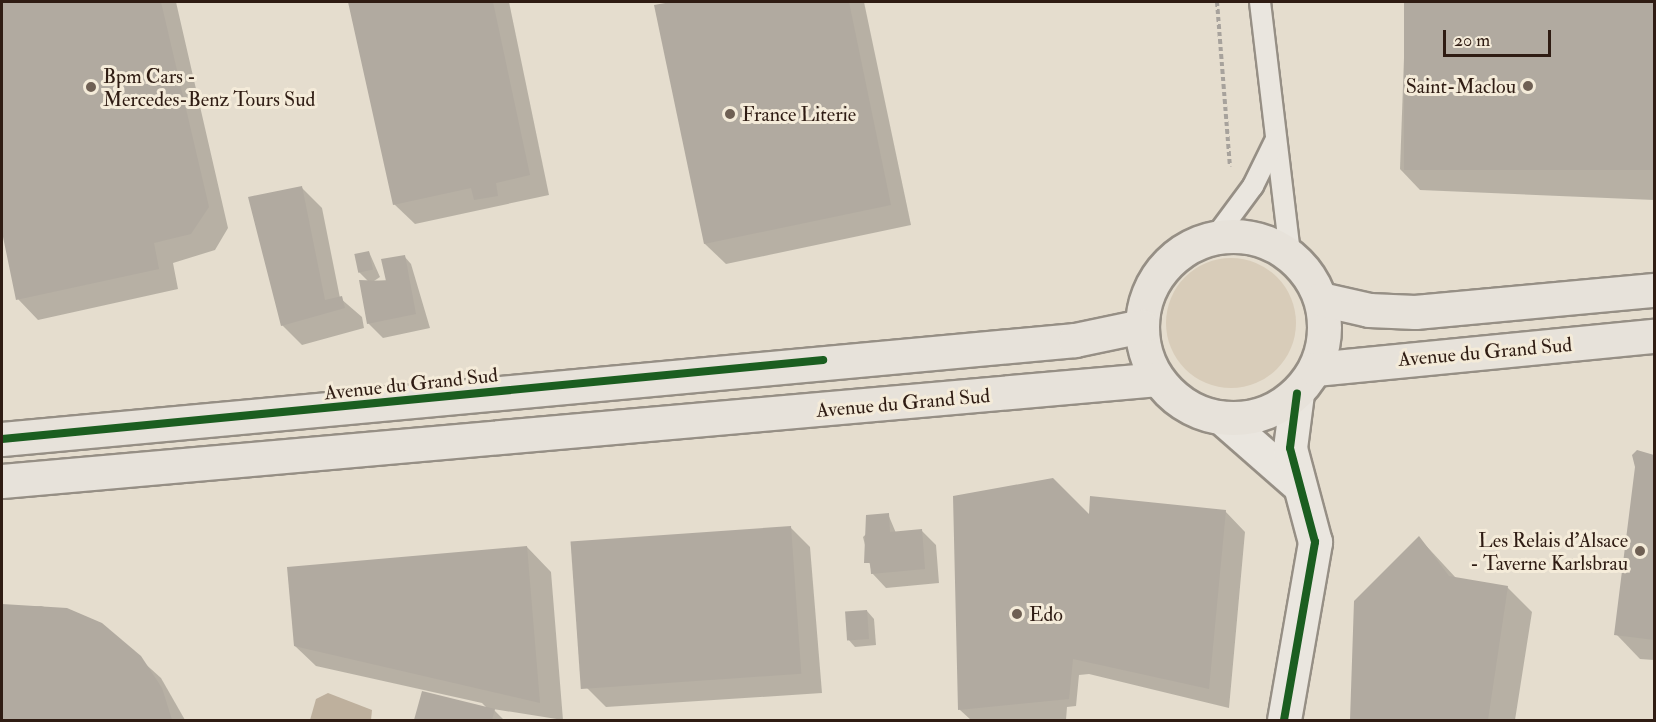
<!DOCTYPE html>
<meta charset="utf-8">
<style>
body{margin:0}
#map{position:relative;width:1656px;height:722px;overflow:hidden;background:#e5ddce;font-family:"IM FELL Double Pica",serif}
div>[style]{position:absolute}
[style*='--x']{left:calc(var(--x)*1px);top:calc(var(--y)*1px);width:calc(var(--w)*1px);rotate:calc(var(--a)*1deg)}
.green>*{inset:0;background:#d8ccb9}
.round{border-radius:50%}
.water>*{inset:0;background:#beb09d}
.shadow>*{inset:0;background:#0003}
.building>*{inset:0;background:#b1aaa0;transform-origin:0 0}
.path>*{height:4px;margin-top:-2px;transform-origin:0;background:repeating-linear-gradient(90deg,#a7a29c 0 4.5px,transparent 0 7.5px)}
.roads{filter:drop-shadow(2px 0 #968f85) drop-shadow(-2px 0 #968f85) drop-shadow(0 2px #968f85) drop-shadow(0 -2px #968f85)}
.lane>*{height:20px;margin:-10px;padding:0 10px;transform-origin:10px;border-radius:10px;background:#eae6df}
.street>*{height:33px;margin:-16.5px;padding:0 16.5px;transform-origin:16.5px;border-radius:16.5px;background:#eae6df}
.primary>*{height:33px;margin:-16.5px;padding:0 16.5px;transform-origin:16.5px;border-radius:16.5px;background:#e7e2da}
.primary>.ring{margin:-16.5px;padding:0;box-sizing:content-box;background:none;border:33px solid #e7e2da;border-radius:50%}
.cycleway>*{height:8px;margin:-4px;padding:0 4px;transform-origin:4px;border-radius:4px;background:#1b5e20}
.dots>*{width:16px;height:16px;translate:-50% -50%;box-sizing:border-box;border:3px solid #f4ebd9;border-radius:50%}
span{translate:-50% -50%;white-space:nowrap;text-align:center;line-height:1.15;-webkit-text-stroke:6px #f4ebd9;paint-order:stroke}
.poi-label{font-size:20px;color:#2f1c13}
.left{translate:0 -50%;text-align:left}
.right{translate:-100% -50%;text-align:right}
.street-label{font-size:20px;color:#2f1c13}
.frame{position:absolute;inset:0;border:3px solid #2f1c13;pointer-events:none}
.scale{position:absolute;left:1443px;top:30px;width:108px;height:27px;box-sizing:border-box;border:3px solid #2f1c13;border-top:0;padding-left:8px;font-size:18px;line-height:21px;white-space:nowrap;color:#2f1c13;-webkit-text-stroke:4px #f4ebd9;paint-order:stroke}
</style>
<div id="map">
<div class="green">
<div class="round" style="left:1166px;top:258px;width:130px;height:130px"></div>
</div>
<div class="water">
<div style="clip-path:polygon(328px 693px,372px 710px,371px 720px,310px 720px,316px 699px)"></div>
</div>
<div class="shadow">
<div style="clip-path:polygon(2px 2px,176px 2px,228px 228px,215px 250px,173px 263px,178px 289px,38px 320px,18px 299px,2px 227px)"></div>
<div style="clip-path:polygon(350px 2px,509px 2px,549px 195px,415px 224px,394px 204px)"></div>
<div style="clip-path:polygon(678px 2px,864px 2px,911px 225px,726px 264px,705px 244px,656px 6px)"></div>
<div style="clip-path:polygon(1406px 2px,1654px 2px,1654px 200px,1420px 190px,1400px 169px)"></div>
<div style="clip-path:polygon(302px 188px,322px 208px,340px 298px,362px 317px,364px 328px,302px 345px,282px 325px)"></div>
<div style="clip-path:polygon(369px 252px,380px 277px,374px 281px,387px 280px,404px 256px,411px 264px,430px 328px,383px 338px,368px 323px,368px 281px,359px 272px)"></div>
<div style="clip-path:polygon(1654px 455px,1654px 660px,1640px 659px,1616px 634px,1649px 458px)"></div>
<div style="clip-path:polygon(954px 497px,1089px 517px,1225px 511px,1245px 532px,1229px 708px,1089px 674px,1079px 675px,1076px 706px,1067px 707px,1066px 720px,971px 720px,960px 710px)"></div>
<div style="clip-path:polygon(888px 514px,896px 533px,921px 530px,936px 545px,939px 583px,886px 588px,872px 573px,863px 537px)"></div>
<div style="clip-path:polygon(790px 527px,810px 547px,822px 693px,606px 707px,586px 687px)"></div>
<div style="clip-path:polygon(1419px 538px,1456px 578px,1507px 587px,1532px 612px,1515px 720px,1352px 720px,1356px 602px)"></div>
<div style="clip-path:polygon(527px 547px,551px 572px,563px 720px,493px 709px,504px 720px,416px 720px,423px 693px,488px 709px,482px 703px,316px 666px,295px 646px)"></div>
<div style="clip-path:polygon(41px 606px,101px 624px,161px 678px,185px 720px,2px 720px,2px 609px)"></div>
<div style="clip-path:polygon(867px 611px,874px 619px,876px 645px,855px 647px,848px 639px)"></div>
</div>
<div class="building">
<div style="clip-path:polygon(2px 2px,161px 2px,209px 207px,191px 234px,154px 243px,159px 269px,16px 300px,2px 232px)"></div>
<div style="clip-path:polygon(348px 2px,493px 2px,530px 175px,496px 183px,498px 196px,474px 200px,471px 188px,393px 205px)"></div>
<div style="clip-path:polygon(671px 2px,849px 2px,891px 205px,704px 244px,654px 5px)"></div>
<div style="left:1404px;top:2px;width:250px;height:168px"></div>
<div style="clip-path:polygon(302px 186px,325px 300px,342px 296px,345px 308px,281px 326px,248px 197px)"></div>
<div style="left:369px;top:251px;width:19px;height:15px;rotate:78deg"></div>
<div style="clip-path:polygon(405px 255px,416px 314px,367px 324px,359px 280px,386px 281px,381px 259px)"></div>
<div style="clip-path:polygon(1637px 450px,1654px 455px,1654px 640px,1614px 635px,1635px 467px,1632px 455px)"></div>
<div style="clip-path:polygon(1053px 478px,1089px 514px,1090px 496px,1226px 510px,1209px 689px,1073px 659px,1069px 699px,958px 710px,953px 496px)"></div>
<div style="clip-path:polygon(889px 513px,890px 532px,922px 529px,925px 569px,871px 574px,870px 563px,864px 563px,866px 515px)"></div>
<div style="left:791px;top:526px;width:148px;height:221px;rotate:86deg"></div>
<div style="clip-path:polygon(1419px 536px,1449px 576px,1508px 586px,1488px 720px,1350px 720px,1354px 601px)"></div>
<div style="clip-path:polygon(527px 546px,540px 703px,294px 646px,287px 567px)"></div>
<div style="clip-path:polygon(2px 604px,67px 608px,102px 623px,141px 656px,162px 688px,172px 720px,2px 720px)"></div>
<div style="left:867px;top:610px;width:29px;height:22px;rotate:86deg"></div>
<div style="clip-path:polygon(422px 691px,495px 709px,492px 720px,414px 720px)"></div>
</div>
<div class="path">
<div style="--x:1217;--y:2;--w:165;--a:85.5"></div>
</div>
<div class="roads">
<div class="lane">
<div style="--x:1260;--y:2;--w:254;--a:83.2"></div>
<div style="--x:1216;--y:236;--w:62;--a:-53.5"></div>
<div style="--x:1253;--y:186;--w:52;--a:-63.9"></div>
</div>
<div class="street">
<div style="--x:1222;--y:418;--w:97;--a:41.2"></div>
<div style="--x:1284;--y:720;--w:181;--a:-80.1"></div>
<div style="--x:1315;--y:542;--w:97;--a:-104.9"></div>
<div style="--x:1290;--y:448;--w:55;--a:-82.7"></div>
</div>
<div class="primary">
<div class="ring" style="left:1142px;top:236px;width:149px;height:149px"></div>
<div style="--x:1321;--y:299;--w:49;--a:12.9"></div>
<div style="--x:1369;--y:310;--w:46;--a:2.5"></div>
<div style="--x:1415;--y:312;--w:240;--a:-5.3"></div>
<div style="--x:1315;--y:369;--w:341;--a:-5.6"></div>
<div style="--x:2;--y:439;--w:1078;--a:-5.27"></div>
<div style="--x:1075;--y:340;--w:68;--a:-11.8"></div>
<div style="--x:2;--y:481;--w:1160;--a:-5.04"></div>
</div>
</div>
<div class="cycleway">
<div style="--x:2;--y:439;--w:825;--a:-5.5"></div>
<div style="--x:1284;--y:720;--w:181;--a:-80.1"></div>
<div style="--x:1315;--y:542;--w:97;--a:-104.9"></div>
<div style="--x:1290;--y:448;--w:55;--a:-82.7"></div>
</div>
<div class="dots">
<div style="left:1528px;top:86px;background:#6f6054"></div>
<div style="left:91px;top:87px;background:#6f6054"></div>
<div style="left:730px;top:114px;background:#6f6054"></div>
<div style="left:1640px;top:551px;background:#6f6054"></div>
<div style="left:1017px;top:614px;background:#6f6054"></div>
</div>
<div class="poi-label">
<span class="left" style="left:103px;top:88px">Bpm Cars -<br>Mercedes-Benz Tours Sud</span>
<span class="right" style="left:1516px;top:86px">Saint-Maclou</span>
<span class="left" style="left:742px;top:114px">France Literie</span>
<span class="right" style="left:1628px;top:552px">Les Relais d’Alsace<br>- Taverne Karlsbrau</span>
<span class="left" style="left:1029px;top:614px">Edo</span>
</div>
<div class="street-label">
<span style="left:1485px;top:352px;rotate:-5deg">Avenue du Grand Sud</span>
<span style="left:411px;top:384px;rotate:-6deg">Avenue du Grand Sud</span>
<span style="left:903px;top:403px;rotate:-5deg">Avenue du Grand Sud</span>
</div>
<div class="frame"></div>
<div class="scale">20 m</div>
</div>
